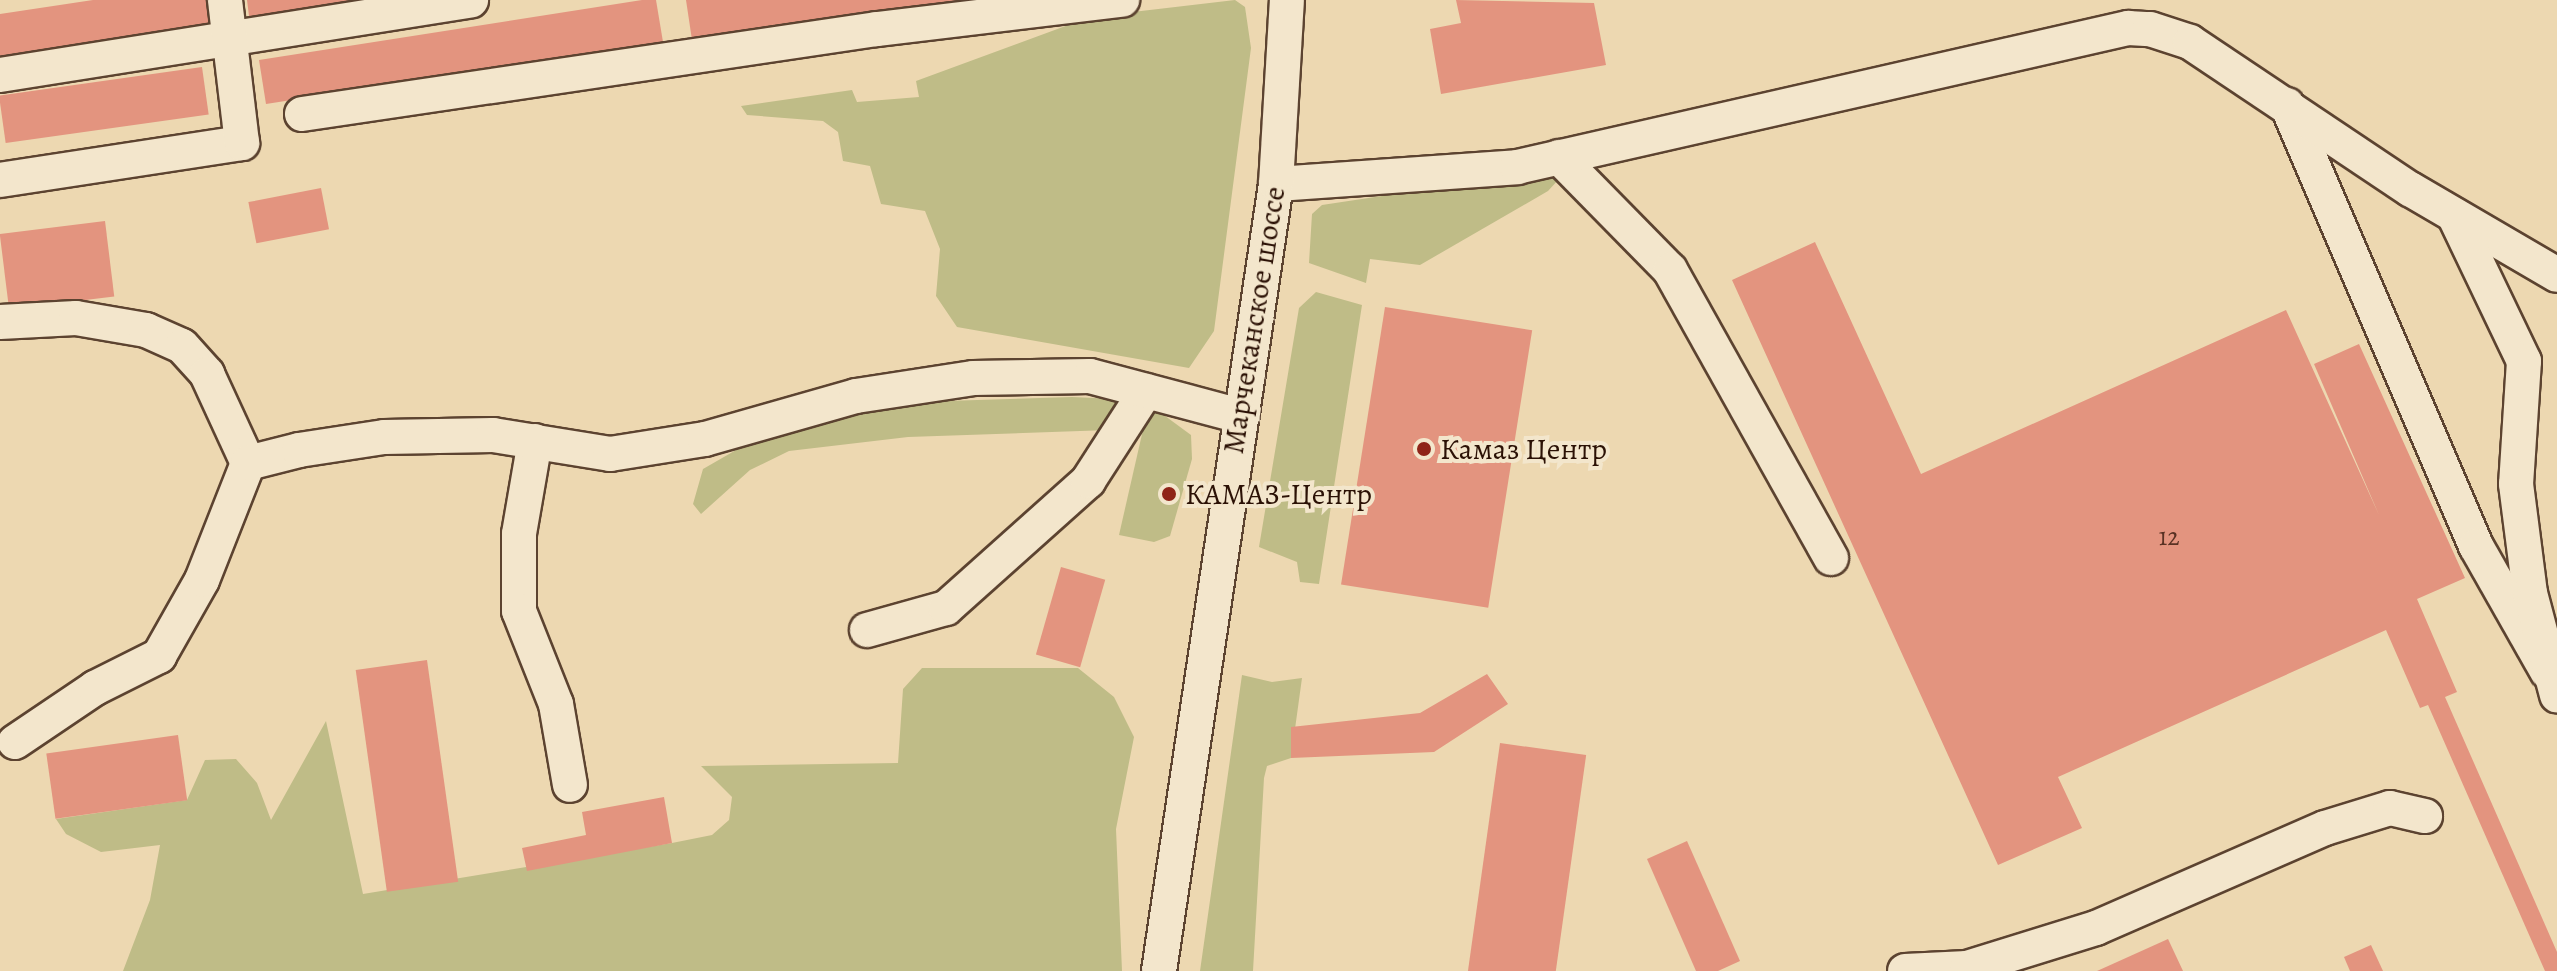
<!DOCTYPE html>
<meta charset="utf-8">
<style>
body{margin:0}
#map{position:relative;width:2557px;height:971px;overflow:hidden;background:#edd8b1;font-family:Alegreya,serif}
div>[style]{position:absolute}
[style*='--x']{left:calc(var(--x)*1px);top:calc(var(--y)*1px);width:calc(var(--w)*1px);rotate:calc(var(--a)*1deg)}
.green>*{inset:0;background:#bfbc87}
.building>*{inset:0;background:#e3947f;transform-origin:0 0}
.roads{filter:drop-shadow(2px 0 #5c4330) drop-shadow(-2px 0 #5c4330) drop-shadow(0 2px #5c4330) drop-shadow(0 -2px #5c4330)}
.minor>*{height:34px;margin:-17px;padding:0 17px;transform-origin:17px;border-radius:17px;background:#f3e6cc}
.dots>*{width:22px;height:22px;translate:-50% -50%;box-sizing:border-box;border:4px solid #f3e6cc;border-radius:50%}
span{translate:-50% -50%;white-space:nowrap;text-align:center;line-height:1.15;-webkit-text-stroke:8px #f3e6cc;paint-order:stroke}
.number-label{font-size:26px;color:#593224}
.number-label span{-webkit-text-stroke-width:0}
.street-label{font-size:30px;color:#2b1105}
.poi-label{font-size:30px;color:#2b1105}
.left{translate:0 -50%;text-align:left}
</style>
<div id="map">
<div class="green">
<div style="clip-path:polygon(1235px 0,1245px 7px,1251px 48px,1214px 331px,1189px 368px,957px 327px,936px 296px,940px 249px,925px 211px,881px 204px,870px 166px,843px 161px,838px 132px,823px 121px,747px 115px,741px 106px,852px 90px,857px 102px,919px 97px,916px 81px,1090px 17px)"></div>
<div style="clip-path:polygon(1548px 171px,1559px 179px,1548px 191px,1420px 265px,1370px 259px,1366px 283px,1309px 263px,1312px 214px,1322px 205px)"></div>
<div style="clip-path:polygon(1316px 292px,1362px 305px,1319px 584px,1300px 582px,1297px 562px,1259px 547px,1299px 308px)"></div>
<div style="clip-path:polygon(1072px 397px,1117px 399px,1124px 410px,1109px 430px,908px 437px,789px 451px,750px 470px,701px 514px,693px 504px,703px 469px,750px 442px,880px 403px)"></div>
<div style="clip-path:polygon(1157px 410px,1191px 435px,1192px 459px,1170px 536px,1154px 542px,1119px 535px,1145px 421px)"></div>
<div style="clip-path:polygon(922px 668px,1078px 668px,1114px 697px,1134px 737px,1116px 829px,1122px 971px,123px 971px,150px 900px,160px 845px,101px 852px,66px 834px,56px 819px,187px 800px,205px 760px,236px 759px,257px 783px,271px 820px,326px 721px,363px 894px,672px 843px,712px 835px,729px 820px,732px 797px,701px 766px,898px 763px,903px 689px)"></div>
<div style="clip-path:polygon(1242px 675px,1272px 682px,1302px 678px,1291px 758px,1267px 766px,1264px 778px,1253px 971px,1200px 971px)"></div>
</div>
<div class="building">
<div style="clip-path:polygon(93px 0,206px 0,210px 32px,0 63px,0 14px)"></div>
<div style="clip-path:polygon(247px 0,405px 0,250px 24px)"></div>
<div style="clip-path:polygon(642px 0,656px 0,663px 42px,266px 104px,259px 60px)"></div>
<div style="clip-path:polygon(686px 0,958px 0,958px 2px,692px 40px)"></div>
<div style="clip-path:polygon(1456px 0,1594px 3px,1606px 65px,1441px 94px,1430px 29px,1461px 23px)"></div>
<div style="left:202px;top:67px;width:48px;height:205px;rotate:82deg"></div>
<div style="left:321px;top:188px;width:42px;height:74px;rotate:79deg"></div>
<div style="left:105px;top:221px;width:76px;height:106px;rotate:83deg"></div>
<div style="clip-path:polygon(1815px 242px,1921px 474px,2286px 310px,2379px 515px,2314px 364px,2359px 344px,2465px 578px,2417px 599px,2457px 692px,2445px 697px,2557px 952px,2557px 971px,2545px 971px,2428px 705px,2420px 708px,2386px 630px,2058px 777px,2082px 828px,1998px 865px,1732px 280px)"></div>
<div style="left:1385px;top:307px;width:149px;height:281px;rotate:9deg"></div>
<div style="left:1061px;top:567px;width:46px;height:91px;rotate:16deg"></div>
<div style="left:427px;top:660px;width:224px;height:72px;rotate:82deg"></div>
<div style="clip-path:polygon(1487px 674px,1508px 704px,1434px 752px,1291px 758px,1291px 727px,1420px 713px)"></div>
<div style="left:178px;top:735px;width:66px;height:133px;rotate:82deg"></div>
<div style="left:1500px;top:743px;width:87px;height:231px;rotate:8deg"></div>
<div style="clip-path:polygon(664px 797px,672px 843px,527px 871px,522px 848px,586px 835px,582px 812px)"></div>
<div style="clip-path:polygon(1687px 841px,1740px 961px,1718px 971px,1696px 971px,1647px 859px)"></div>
<div style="clip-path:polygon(2168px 939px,2183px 971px,2097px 971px)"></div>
<div style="clip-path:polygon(2371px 945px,2383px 971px,2350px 971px,2344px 957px)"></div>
</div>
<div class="roads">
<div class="minor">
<div style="--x:0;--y:75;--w:477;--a:-9"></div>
<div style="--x:2287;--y:105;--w:480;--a:66.8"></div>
<div style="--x:2476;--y:546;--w:144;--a:60.4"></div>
<div style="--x:302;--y:114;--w:581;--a:-8.41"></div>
<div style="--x:877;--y:29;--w:247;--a:-6.8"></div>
<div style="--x:1559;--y:157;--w:158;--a:45.5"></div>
<div style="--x:1670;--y:270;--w:330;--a:60.8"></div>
<div style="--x:0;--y:180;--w:245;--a:-8.7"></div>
<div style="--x:242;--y:143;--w:144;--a:-96.8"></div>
<div style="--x:1276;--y:184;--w:242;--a:-4"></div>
<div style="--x:1517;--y:167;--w:627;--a:-12.82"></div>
<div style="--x:2128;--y:28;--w:22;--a:3"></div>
<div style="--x:2150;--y:29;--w:42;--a:18"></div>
<div style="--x:2190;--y:42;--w:265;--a:33.8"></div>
<div style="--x:2410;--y:189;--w:170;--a:30.3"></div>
<div style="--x:2454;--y:215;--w:162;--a:64.4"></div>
<div style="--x:2524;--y:361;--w:123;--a:93.7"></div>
<div style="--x:2516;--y:484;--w:110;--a:82.7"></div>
<div style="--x:2530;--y:593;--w:106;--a:75.2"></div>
<div style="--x:0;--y:322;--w:76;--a:-3"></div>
<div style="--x:76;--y:318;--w:71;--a:9.7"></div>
<div style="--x:146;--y:330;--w:39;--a:24"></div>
<div style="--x:182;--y:346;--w:38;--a:48"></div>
<div style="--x:207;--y:374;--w:98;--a:65.3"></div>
<div style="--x:535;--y:441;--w:94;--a:99.8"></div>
<div style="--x:519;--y:534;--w:77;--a:90"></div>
<div style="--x:519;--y:611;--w:100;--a:68.3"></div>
<div style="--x:556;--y:704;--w:82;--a:80.2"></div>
<div style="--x:867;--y:630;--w:82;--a:-15.6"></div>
<div style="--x:946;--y:608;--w:191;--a:-41.8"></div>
<div style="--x:1088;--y:481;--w:107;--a:-57.2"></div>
<div style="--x:15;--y:742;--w:97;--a:-34"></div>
<div style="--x:95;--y:688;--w:72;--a:-26.6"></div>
<div style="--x:159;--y:656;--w:87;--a:-60.5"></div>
<div style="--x:202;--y:580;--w:126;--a:-68.5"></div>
<div style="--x:248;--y:463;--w:53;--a:-14.3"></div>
<div style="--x:299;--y:450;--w:86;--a:-8.7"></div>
<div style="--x:384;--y:437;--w:109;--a:-1.1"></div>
<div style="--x:493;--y:435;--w:119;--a:9.2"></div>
<div style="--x:610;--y:454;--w:96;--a:-9"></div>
<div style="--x:705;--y:439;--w:157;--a:-15.9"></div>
<div style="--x:856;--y:396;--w:118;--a:-8.7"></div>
<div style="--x:973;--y:378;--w:117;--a:-1"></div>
<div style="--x:1090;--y:376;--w:155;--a:14.9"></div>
<div style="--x:1159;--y:971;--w:796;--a:-81.54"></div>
<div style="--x:1276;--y:184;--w:184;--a:-86.6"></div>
<div style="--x:1905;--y:971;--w:62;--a:-2.8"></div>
<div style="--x:1967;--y:968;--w:135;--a:-17.2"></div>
<div style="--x:2096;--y:928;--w:250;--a:-23.6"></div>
<div style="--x:2325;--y:828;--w:68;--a:-17.1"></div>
<div style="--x:2390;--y:808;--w:36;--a:13"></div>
</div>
</div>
<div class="dots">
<div style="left:1424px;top:449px;background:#8f2418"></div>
<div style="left:1169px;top:494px;background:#8f2418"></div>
</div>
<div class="number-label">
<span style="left:2169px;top:537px">12</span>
</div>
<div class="street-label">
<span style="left:1254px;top:320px;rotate:-81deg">Марчеканское шоссе</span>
</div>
<div class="poi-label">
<span class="left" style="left:1440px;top:449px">Камаз Центр</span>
<span class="left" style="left:1185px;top:494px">КАМАЗ-Центр</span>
</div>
</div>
